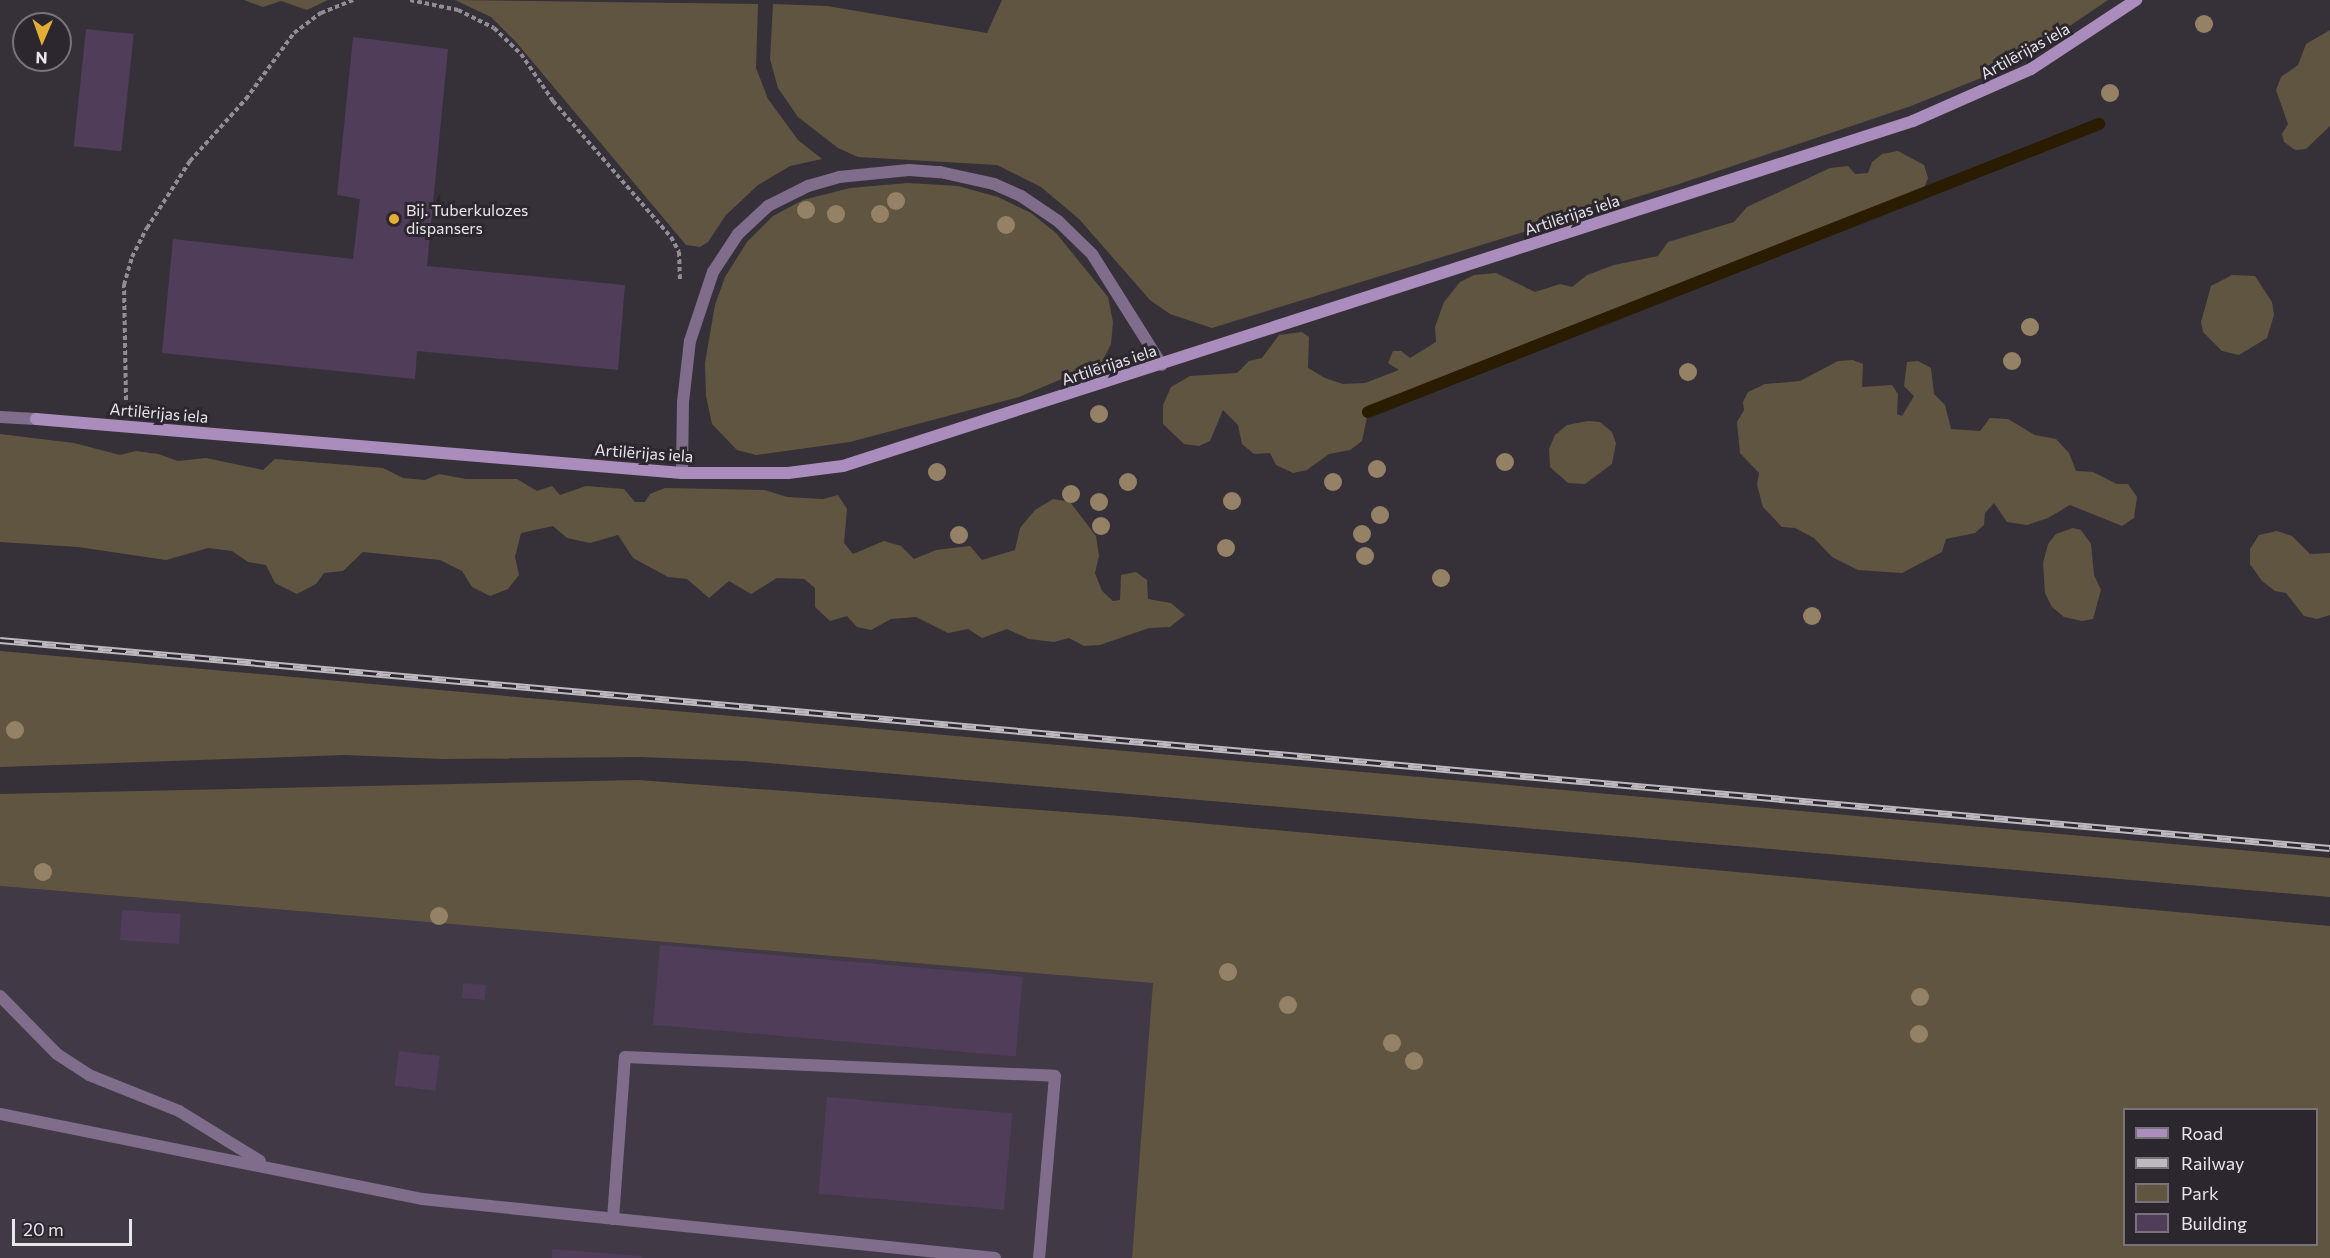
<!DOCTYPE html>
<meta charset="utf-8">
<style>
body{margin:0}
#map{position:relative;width:2330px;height:1258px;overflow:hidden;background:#363139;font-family:Commissioner,sans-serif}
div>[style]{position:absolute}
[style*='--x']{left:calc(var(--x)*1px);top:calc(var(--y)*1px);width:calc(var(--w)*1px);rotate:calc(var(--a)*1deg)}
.built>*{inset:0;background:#413a46}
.green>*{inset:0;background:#605541}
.stream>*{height:12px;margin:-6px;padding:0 6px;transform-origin:6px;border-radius:6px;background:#2a1c00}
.building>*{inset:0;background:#4f3d59;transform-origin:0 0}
.path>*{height:4px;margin-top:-2px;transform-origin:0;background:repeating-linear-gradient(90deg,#918d94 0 4.5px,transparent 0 7.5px)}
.lane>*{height:12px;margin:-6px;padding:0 6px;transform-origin:6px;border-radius:6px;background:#806d8b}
.secondary>*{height:12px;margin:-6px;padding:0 6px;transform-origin:6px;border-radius:6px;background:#ab8dbd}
.rail>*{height:7px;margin-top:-3.5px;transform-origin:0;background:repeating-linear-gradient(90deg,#2c272f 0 14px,#bcb9bf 0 28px);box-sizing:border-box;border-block:2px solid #bcb9bf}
.trees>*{width:18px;height:18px;margin:-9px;border-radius:50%;background:#958266}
.dots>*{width:16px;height:16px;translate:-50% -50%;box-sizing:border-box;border:3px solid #2c272f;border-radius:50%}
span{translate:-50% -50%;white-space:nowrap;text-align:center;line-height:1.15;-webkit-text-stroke:6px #2c272f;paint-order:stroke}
.street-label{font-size:16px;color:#e9e6eb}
.poi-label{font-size:16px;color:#e9e6eb}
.left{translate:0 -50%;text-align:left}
.legend{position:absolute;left:2123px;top:1108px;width:195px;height:138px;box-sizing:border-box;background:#2c272f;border:2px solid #78737a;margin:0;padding:8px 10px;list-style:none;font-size:18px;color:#e9e6eb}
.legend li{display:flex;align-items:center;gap:12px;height:30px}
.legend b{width:30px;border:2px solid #78737a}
.north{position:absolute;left:12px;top:12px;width:60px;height:60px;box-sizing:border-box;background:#2c272f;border:2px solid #78737a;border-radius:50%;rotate:182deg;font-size:16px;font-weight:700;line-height:24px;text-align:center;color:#e9e6eb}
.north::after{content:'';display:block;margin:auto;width:21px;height:27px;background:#e3ae35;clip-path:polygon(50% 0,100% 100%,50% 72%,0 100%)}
.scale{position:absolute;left:12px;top:1219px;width:120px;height:27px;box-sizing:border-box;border:3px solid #e9e6eb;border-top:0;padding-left:8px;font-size:18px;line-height:21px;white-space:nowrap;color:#e9e6eb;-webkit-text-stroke:4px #2c272f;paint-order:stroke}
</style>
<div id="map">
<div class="built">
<div style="clip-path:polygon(0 886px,1154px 983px,1132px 1258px,0 1258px)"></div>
</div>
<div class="green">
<div style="clip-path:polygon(244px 0,328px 0,307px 10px,281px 1px,263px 7px)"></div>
<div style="clip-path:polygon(455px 0,758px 4px,756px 68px,768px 99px,798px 140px,822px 159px,790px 166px,758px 185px,726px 215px,708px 242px,700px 247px,686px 245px,516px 42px,491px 17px)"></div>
<div style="clip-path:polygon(1002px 0,2108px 0,2046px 42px,1981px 78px,1911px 106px,1679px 184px,1212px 328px,1170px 314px,1150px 300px,1079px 219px,1041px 187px,997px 165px,858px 157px,838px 148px,798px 117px,778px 88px,770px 59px,773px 4px,827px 6px,987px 33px)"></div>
<div style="clip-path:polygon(2330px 30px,2330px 126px,2306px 149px,2295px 150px,2284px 142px,2282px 134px,2288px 124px,2276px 90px,2281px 77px,2298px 65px,2306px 44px)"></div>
<div style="clip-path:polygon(1898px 151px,1924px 165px,1928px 178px,1922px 193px,1368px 412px,1362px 441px,1350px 450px,1329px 454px,1307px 470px,1293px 473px,1276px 465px,1270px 453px,1254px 454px,1242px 444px,1238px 425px,1223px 410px,1210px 441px,1199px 446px,1184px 444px,1163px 424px,1163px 405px,1171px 387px,1190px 376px,1237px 373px,1249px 361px,1262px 358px,1279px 335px,1302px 332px,1309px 337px,1308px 368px,1325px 378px,1343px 384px,1365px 383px,1399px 370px,1388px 363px,1393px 351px,1401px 351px,1410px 358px,1436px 342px,1435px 327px,1444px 302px,1460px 282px,1474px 275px,1496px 273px,1535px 292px,1560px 284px,1572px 287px,1587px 275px,1614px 265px,1658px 256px,1668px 242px,1734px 222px,1747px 207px,1830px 168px,1848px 166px,1855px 174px,1868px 173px,1872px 162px,1882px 154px)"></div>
<div style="clip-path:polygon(908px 183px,958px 186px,998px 197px,1031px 213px,1056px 233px,1108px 297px,1113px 322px,1111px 344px,1102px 362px,1019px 397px,850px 442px,756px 455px,737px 450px,712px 424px,706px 396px,705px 363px,715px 305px,725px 277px,747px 242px,773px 216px,803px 200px,850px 188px)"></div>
<div style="clip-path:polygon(2232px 275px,2255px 276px,2272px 302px,2274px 315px,2267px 338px,2239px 355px,2222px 351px,2203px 332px,2201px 322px,2211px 286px)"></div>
<div style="clip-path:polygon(1853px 360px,1863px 364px,1862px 387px,1892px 385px,1898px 394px,1897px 414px,1902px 416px,1914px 396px,1904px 386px,1907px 362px,1918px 361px,1931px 368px,1934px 394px,1945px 405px,1951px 429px,1980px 431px,1990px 418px,2008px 419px,2035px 435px,2056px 439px,2069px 453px,2076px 471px,2093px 472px,2117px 484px,2128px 484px,2137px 497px,2134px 518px,2122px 526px,2070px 505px,2048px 518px,2027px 525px,2007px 522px,1994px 503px,1985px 513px,1984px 525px,1975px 533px,1946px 539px,1942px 552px,1902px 573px,1858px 570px,1832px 557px,1814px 538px,1795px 528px,1782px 527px,1763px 507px,1757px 485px,1759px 473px,1740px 453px,1737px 422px,1744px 410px,1743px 402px,1748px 392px,1765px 384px,1800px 381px,1838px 361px)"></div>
<div style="clip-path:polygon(1588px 421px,1600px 422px,1612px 432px,1616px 443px,1612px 464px,1585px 484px,1568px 483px,1550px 467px,1549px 449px,1555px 435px,1567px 425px)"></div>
<div style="clip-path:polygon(0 434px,74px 443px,120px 455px,136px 451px,158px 454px,178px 461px,206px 458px,263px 470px,275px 459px,383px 468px,403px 478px,425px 480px,439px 474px,466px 479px,517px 479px,537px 491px,552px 486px,560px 495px,586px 486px,624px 489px,635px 502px,645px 502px,650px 494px,665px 488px,765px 490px,787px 497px,823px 499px,838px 495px,847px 509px,844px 543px,853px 554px,884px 541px,901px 546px,914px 559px,936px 550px,970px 546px,982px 560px,1015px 550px,1020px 528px,1035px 510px,1053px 499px,1070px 502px,1096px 536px,1099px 556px,1095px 573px,1102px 591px,1113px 601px,1120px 600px,1121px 575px,1136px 572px,1147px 580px,1148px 599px,1171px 603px,1185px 615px,1170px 627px,1149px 628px,1100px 645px,1084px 646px,1069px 638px,1054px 642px,1029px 639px,1007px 629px,982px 638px,968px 629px,948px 633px,916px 617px,891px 619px,871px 630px,857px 627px,847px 616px,830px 621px,815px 607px,815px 588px,804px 579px,777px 578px,751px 594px,729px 581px,709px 598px,687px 579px,668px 577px,633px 558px,618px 535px,590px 543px,567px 538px,553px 526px,521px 533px,515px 557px,519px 575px,508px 589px,490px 596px,472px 587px,462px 571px,440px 560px,363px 552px,343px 571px,324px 573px,316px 584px,297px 594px,275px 583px,266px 565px,248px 562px,232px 551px,208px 548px,166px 560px,78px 547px,0 542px)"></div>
<div style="clip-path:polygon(2073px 528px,2081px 530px,2091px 544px,2094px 575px,2101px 590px,2093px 619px,2082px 621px,2064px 617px,2052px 607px,2045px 593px,2043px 563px,2048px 544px,2056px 534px)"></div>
<div style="clip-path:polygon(2277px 531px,2292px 536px,2310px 554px,2330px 553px,2330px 615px,2317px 619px,2304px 616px,2286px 593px,2275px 591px,2262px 581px,2250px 564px,2250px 549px,2259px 535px)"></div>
<div style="clip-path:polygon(0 651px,2330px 858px,2330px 897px,744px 761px,640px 757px,443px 759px,345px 755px,0 767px)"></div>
<div style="clip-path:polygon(evenodd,638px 780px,1133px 817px,2330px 926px,2330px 1258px,1132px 1258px,1153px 983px,0 886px,0 794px,638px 780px,2124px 1110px,2316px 1110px,2316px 1244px,2124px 1244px,2124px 1110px)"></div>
</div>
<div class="stream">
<div style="--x:1368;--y:412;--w:786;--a:-21.5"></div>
</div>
<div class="building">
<div style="left:86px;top:29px;width:48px;height:118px;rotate:6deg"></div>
<div style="clip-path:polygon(353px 37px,448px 49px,427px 266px,625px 285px,618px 370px,417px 351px,415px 379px,162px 353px,173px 239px,353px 259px,360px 199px,337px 195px)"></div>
<div style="left:122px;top:910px;width:59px;height:30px;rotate:4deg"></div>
<div style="left:660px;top:945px;width:364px;height:80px;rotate:5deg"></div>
<div style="left:463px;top:983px;width:23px;height:15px;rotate:5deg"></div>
<div style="left:399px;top:1051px;width:41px;height:35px;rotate:7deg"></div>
<div style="left:827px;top:1097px;width:186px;height:97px;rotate:5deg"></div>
<div style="clip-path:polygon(552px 1249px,642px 1256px,642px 1258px,552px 1258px)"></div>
</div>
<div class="path">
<div style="--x:410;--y:0;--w:49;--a:11.8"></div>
<div style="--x:458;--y:10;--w:40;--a:26.6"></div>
<div style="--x:494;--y:28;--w:37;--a:44"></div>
<div style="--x:521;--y:54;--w:57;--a:55.8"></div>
<div style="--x:553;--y:101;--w:180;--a:49.1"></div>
<div style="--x:671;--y:237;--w:17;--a:62"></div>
<div style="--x:679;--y:252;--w:27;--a:88"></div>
<div style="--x:126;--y:400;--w:115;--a:-91"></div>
<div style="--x:124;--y:285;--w:29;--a:-74"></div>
<div style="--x:132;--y:257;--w:33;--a:-63"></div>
<div style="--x:147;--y:228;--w:80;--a:-57.3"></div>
<div style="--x:190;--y:161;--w:84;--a:-47.9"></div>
<div style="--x:246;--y:99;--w:82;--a:-54"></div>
<div style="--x:294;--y:33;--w:34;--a:-37"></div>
<div style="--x:321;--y:13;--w:35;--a:-22"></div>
</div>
<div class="lane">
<div style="--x:0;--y:417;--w:36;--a:3"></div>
<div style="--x:682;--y:473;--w:71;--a:-89.2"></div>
<div style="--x:683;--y:402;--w:61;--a:-83.5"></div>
<div style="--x:690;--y:341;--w:73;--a:-71.6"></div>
<div style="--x:713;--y:272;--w:45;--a:-56.7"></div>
<div style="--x:738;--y:234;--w:41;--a:-43"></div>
<div style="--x:768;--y:206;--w:45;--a:-26.6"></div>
<div style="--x:808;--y:186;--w:32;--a:-16"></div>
<div style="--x:839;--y:177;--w:70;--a:-5.7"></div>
<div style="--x:909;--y:170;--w:31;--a:4"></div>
<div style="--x:940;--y:172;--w:55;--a:12.5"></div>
<div style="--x:994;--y:184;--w:30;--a:24"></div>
<div style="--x:1021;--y:196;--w:45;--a:34"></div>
<div style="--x:1058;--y:221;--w:47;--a:44.1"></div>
<div style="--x:1092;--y:254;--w:131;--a:57.8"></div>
<div style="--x:0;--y:996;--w:81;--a:45.5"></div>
<div style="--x:57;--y:1054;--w:38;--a:33"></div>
<div style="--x:89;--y:1075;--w:97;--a:21.8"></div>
<div style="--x:179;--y:1111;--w:95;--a:31.7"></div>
<div style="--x:0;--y:1114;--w:430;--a:11.4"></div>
<div style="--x:422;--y:1199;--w:576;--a:5.88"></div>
<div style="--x:613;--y:1219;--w:162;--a:-85.8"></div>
<div style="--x:625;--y:1057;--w:430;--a:2.5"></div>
<div style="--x:1055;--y:1076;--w:183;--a:95"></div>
</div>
<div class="secondary">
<div style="--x:36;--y:419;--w:648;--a:4.78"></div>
<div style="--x:682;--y:473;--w:106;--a:0"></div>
<div style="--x:788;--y:473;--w:55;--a:-7.3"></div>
<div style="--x:843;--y:466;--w:1124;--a:-17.87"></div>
<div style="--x:1913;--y:121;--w:129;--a:-23.8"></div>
<div style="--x:2031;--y:69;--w:126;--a:-33.3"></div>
</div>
<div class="rail">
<div style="--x:0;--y:640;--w:2339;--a:5.1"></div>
</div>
<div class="trees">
<div style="left:2204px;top:24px"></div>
<div style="left:2110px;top:93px"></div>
<div style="left:896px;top:201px"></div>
<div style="left:806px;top:210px"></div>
<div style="left:836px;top:214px"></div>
<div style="left:880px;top:214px"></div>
<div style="left:1006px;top:225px"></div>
<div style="left:2030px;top:327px"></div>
<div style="left:2012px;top:361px"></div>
<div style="left:1688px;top:372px"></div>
<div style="left:1099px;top:414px"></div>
<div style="left:1505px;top:462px"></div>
<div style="left:1377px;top:469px"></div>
<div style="left:937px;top:472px"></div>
<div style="left:1128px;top:482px"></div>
<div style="left:1333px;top:482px"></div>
<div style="left:1071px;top:494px"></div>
<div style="left:1232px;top:501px"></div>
<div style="left:1099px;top:502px"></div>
<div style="left:1380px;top:515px"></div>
<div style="left:1101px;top:526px"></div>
<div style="left:1362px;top:534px"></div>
<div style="left:959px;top:535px"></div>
<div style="left:1226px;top:548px"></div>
<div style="left:1365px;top:556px"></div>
<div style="left:1441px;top:578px"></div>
<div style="left:1812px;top:616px"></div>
<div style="left:15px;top:730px"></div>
<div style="left:43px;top:872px"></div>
<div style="left:439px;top:916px"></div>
<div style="left:1228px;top:972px"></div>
<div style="left:1920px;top:997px"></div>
<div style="left:1288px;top:1005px"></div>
<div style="left:1919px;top:1034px"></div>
<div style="left:1392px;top:1043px"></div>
<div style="left:1414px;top:1061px"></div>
</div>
<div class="dots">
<div style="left:394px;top:219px;background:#e3ae35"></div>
</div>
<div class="street-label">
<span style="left:2025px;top:51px;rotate:-29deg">Artilērijas iela</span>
<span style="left:1572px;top:215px;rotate:-18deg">Artilērijas iela</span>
<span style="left:1109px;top:365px;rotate:-18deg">Artilērijas iela</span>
<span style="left:159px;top:413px;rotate:5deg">Artilērijas iela</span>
<span style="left:644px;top:453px;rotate:4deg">Artilērijas iela</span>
</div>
<div class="poi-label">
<span class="left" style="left:406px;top:219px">Bij. Tuberkulozes<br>dispansers</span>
</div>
<ul class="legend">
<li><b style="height:8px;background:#ab8dbd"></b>Road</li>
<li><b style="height:8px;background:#bcb9bf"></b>Railway</li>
<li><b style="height:16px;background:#605541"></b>Park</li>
<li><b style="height:16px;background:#4f3d59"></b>Building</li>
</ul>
<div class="north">N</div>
<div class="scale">20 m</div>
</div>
